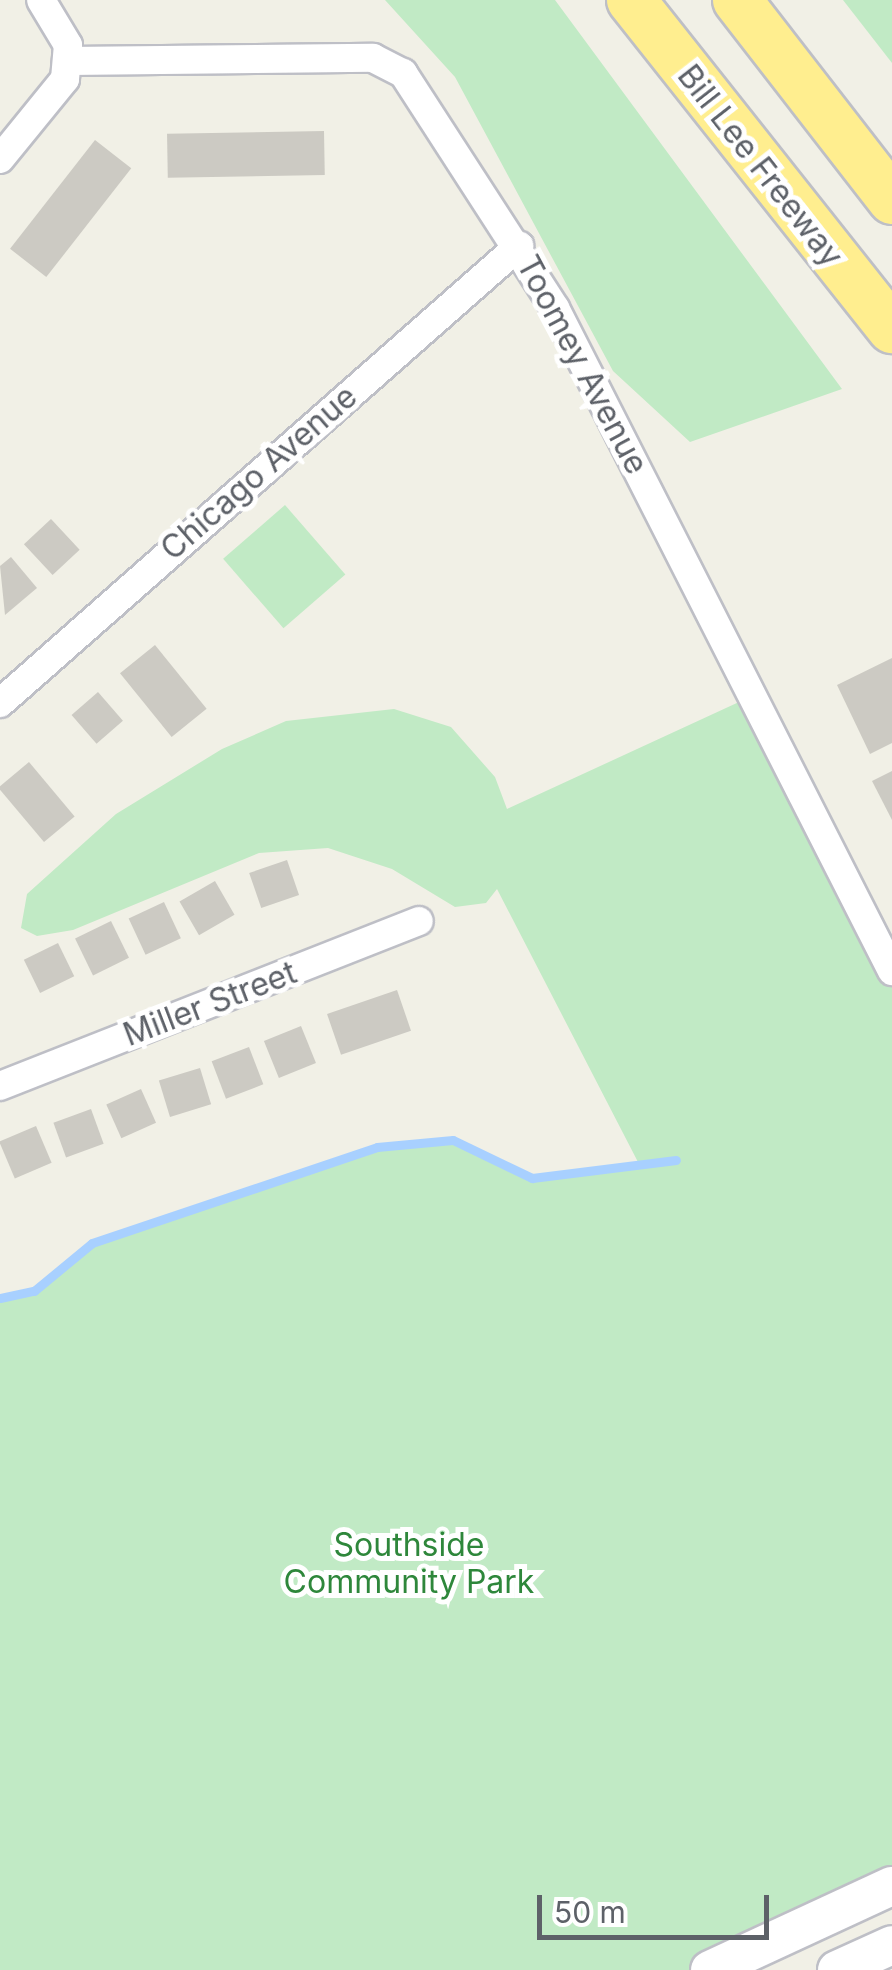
<!DOCTYPE html>
<style>
body{margin:0}
#map{position:relative;width:892px;height:1970px;overflow:hidden;background:#f1f0e6;font-family:Inter,sans-serif}
div>[style]{position:absolute}
[style*='--x']{left:calc(var(--x)*1px);top:calc(var(--y)*1px);width:calc(var(--w)*1px);rotate:calc(var(--a)*1deg)}
.green>*{inset:0;background:#c1eac5;transform-origin:0 0}
.stream>*{height:9px;margin:-4.5px;padding:0 4.5px;transform-origin:4.5px;border-radius:4.5px;background:#a8d0ff}
.building>*{inset:0;background:#cccac3;transform-origin:0 0}
.roads{filter:drop-shadow(2px 0 #bebfc6) drop-shadow(-2px 0 #bebfc6) drop-shadow(0 2px #bebfc6) drop-shadow(0 -2px #bebfc6)}
.minor>*{height:28px;margin:-14px;padding:0 14px;transform-origin:14px;border-radius:14px;background:#fff}
.secondary>*{height:38px;margin:-19px;padding:0 19px;transform-origin:19px;border-radius:19px;background:#fff}
.motorway>*{height:48px;margin:-24px;padding:0 24px;transform-origin:24px;border-radius:24px;background:#ffee8f}
span{translate:-50% -50%;white-space:nowrap;text-align:center;line-height:1.15;-webkit-text-stroke:10px #fff;paint-order:stroke}
.street-label{font-size:32px;color:#5d6168}
.park-label{font-size:32px;color:#2e873b}
.scale{position:absolute;left:537px;top:1895px;width:232px;height:45px;box-sizing:border-box;border:5px solid #5d6168;border-top:0;padding-left:12px;font-size:30px;line-height:35px;white-space:nowrap;color:#5d6168;-webkit-text-stroke:8px #fff;paint-order:stroke}
</style>
<div id="map">
<div class="green">
<div style="clip-path:polygon(385px 0,555px 0,842px 389px,690px 442px,613px 371px,455px 77px)"></div>
<div style="clip-path:polygon(843px 0,892px 0,892px 63px)"></div>
<div style="left:285px;top:505px;width:92px;height:82px;rotate:49deg"></div>
<div style="clip-path:polygon(752px 696px,892px 971px,892px 1886px,710px 1970px,0 1970px,0 1298px,34px 1291px,92px 1243px,377px 1147px,453px 1140px,532px 1178px,639px 1164px,497px 889px,486px 903px,455px 907px,392px 869px,328px 848px,259px 853px,73px 930px,37px 936px,21px 928px,27px 894px,116px 814px,222px 749px,286px 721px,394px 709px,451px 727px,495px 777px,507px 809px)"></div>
</div>
<div class="stream">
<div style="--x:0;--y:1298;--w:35;--a:-12"></div>
<div style="--x:34;--y:1291;--w:75;--a:-39.6"></div>
<div style="--x:92;--y:1243;--w:301;--a:-18.6"></div>
<div style="--x:377;--y:1147;--w:76;--a:-5.3"></div>
<div style="--x:453;--y:1140;--w:88;--a:25.7"></div>
<div style="--x:532;--y:1178;--w:145;--a:-7.1"></div>
</div>
<div class="building">
<div style="left:324px;top:131px;width:44px;height:157px;rotate:89deg"></div>
<div style="left:95px;top:140px;width:46px;height:138px;rotate:38deg"></div>
<div style="left:51px;top:519px;width:42px;height:37px;rotate:47deg"></div>
<div style="clip-path:polygon(11px 557px,37px 588px,5px 615px,0 566px)"></div>
<div style="left:155px;top:645px;width:82px;height:45px;rotate:51deg"></div>
<div style="clip-path:polygon(892px 658px,892px 743px,870px 754px,837px 685px)"></div>
<div style="left:98px;top:692px;width:38px;height:35px;rotate:49deg"></div>
<div style="left:29px;top:762px;width:71px;height:40px;rotate:50deg"></div>
<div style="clip-path:polygon(892px 771px,892px 820px,872px 781px)"></div>
<div style="left:287px;top:860px;width:37px;height:40px;rotate:71deg"></div>
<div style="left:215px;top:881px;width:39px;height:41px;rotate:60deg"></div>
<div style="left:164px;top:902px;width:40px;height:39px;rotate:65deg"></div>
<div style="left:111px;top:921px;width:41px;height:40px;rotate:64deg"></div>
<div style="left:58px;top:943px;width:37px;height:38px;rotate:64deg"></div>
<div style="left:397px;top:990px;width:43px;height:74px;rotate:71deg"></div>
<div style="left:301px;top:1026px;width:40px;height:40px;rotate:68deg"></div>
<div style="left:249px;top:1047px;width:40px;height:40px;rotate:69deg"></div>
<div style="left:200px;top:1068px;width:38px;height:43px;rotate:73deg"></div>
<div style="left:141px;top:1089px;width:37px;height:38px;rotate:66deg"></div>
<div style="left:91px;top:1109px;width:37px;height:40px;rotate:70deg"></div>
<div style="left:36px;top:1126px;width:40px;height:40px;rotate:67deg"></div>
</div>
<div class="roads">
<div class="minor">
<div style="--x:68;--y:61;--w:305;--a:-0.6"></div>
<div style="--x:373;--y:58;--w:34;--a:27"></div>
<div style="--x:403;--y:73;--w:280;--a:57.1"></div>
<div style="--x:555;--y:308;--w:744;--a:63.06"></div>
<div style="--x:0;--y:159;--w:103;--a:-50.9"></div>
<div style="--x:65;--y:79;--w:34;--a:-85"></div>
<div style="--x:68;--y:45;--w:52;--a:-121"></div>
<div style="--x:0;--y:703;--w:692;--a:-41.37"></div>
<div style="--x:0;--y:1086;--w:450;--a:-21.5"></div>
</div>
<div class="secondary">
<div style="--x:710;--y:1970;--w:200;--a:-24.8"></div>
<div style="--x:837;--y:1970;--w:60;--a:-24.4"></div>
</div>
<div class="motorway">
<div style="--x:631;--y:0;--w:420;--a:51.6"></div>
<div style="--x:737;--y:0;--w:253;--a:52.2"></div>
</div>
</div>
<div class="street-label">
<span style="left:760px;top:166px;rotate:52deg">Bill Lee Freeway</span>
<span style="left:582px;top:365px;rotate:62deg">Toomey Avenue</span>
<span style="left:259px;top:473px;rotate:-41deg">Chicago Avenue</span>
<span style="left:210px;top:1004px;rotate:-21deg">Miller Street</span>
</div>
<div class="park-label">
<span style="left:409px;top:1564px">Southside<br>Community Park</span>
</div>
<div class="scale">50 m</div>
</div>
